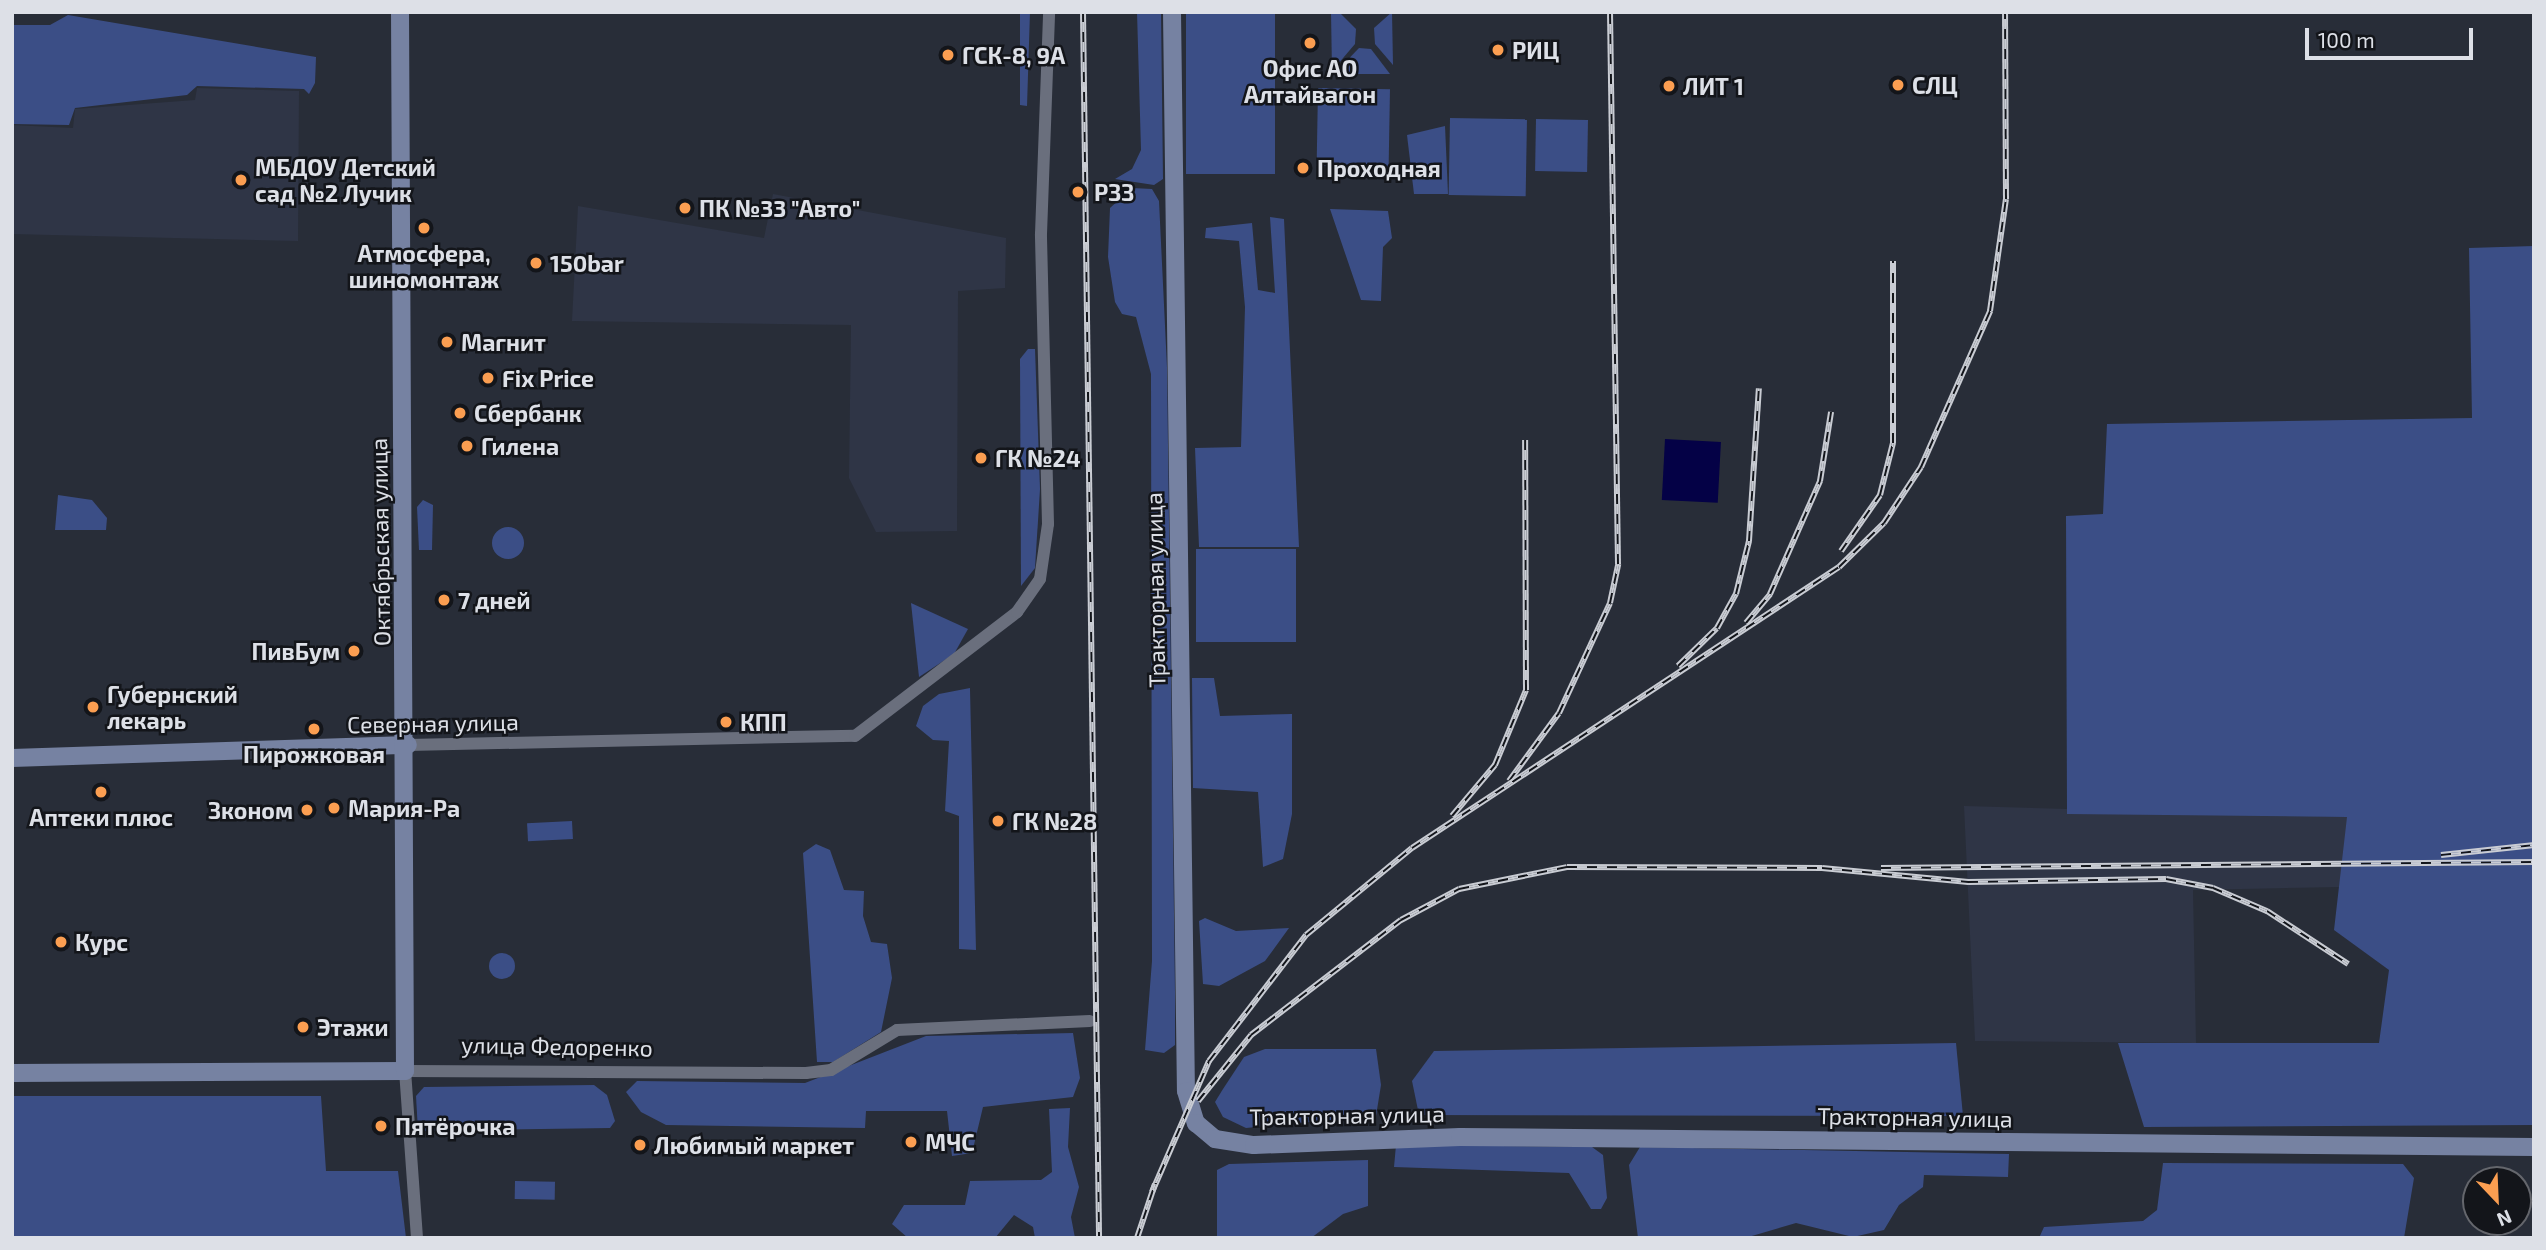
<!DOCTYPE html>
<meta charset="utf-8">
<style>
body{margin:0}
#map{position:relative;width:2546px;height:1250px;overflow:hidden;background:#282d38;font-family:"Exo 2",sans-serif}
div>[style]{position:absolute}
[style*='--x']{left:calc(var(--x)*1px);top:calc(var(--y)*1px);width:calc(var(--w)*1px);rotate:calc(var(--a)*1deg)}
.built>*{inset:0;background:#2f3546}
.green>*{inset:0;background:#3b4e86;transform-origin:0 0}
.round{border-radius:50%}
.water>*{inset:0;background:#040146;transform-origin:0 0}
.street>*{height:12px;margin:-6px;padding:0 6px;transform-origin:6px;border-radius:6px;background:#6a6f7d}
.secondary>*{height:18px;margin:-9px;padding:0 9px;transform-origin:9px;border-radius:9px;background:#7682a2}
.rail>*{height:6px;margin-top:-3px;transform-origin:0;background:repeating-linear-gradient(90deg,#13151a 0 10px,#c9ccd3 0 20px);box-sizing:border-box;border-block:2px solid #c9ccd3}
.dots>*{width:19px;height:19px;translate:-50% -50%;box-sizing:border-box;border:4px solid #13151a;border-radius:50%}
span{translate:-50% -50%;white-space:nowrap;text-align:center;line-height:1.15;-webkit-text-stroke:5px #13151a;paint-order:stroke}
.poi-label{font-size:23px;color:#dde0e7;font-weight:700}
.left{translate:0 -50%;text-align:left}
.right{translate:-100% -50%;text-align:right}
.street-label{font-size:23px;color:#dde0e7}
.frame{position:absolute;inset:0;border:14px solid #dde0e7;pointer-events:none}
.north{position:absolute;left:2462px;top:1166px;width:70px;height:70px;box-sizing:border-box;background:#13151a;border:2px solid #64666c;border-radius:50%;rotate:157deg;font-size:19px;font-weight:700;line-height:28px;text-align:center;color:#dde0e7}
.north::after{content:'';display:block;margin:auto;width:24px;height:32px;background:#fb9e51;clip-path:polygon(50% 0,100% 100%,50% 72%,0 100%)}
.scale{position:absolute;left:2305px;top:28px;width:168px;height:32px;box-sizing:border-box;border:4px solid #dde0e7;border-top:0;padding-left:9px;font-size:21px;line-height:24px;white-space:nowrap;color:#dde0e7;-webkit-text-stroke:5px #13151a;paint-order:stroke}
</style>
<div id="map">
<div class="built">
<div style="clip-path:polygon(197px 88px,299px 91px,298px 241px,12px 234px,12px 125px,73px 128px,75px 109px,195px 100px)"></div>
<div style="clip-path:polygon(773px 194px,1006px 238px,1005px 288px,958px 291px,957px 531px,876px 532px,849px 478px,851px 325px,572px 321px,578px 206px,764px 238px)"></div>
<div style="clip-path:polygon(1964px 806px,2348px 817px,2340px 887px,2193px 890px,2196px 1043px,1975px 1041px)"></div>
</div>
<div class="green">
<div style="clip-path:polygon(1020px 12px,1030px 12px,1027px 106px,1020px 105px)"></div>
<div style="clip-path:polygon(1137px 12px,1161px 12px,1163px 179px,1154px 185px,1115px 179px,1132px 169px,1141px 150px)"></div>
<div style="left:1186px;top:12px;width:89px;height:162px"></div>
<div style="clip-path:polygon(1331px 12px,1339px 12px,1356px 29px,1355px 44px,1332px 71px)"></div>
<div style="clip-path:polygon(1392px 12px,1393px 65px,1375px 44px,1374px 28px)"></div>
<div style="clip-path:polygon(68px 15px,316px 57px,315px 83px,309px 94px,304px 89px,197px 86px,187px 95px,75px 108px,69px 125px,12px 124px,12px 25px,50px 25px)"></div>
<div style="clip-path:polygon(1359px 48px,1371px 49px,1390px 74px,1334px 74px)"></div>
<div style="left:1318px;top:88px;width:72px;height:78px;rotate:1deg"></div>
<div style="left:1450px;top:118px;width:77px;height:77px;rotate:1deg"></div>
<div style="left:1536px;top:119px;width:52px;height:52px;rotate:1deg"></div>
<div style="clip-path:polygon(1445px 126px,1448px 194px,1414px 194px,1407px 135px)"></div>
<div style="clip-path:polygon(1132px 188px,1152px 189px,1159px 201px,1167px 367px,1175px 993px,1175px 1045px,1164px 1053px,1145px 1050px,1152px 961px,1151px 374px,1136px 317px,1122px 314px,1115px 302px,1108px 257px,1110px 208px)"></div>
<div style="clip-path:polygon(1330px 209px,1388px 211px,1392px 238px,1383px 247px,1381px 301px,1361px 300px)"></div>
<div style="clip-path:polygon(1270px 217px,1284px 219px,1299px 547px,1199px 547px,1195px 448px,1241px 447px,1245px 307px,1239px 241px,1205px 238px,1206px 228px,1252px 223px,1258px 290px,1275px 293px)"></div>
<div style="clip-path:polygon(2534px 246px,2534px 1125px,2144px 1127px,2118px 1043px,2379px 1043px,2389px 970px,2334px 930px,2347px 817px,2067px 814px,2066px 516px,2103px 514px,2107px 424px,2472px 418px,2469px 248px)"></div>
<div style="clip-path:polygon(1028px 349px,1035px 349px,1040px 489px,1035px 568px,1021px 586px,1020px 359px)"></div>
<div style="clip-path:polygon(58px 495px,92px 500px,107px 518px,106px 530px,55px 530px)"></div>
<div style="clip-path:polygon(423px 500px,433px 505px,432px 550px,419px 550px,417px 507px)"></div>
<div class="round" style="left:492px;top:527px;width:32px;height:32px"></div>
<div style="left:1196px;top:549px;width:100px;height:93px"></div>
<div style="clip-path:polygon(911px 603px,968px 629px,954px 654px,919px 677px)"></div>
<div style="clip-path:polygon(1192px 678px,1214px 678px,1220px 716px,1292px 714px,1292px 814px,1283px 859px,1263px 867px,1258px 792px,1193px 788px)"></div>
<div style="clip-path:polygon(970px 688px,970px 689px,976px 950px,959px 949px,959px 816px,945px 811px,949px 741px,933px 740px,916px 726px,923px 706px,939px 694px)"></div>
<div style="left:572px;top:821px;width:18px;height:45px;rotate:87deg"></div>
<div style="clip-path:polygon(816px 844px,830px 850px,844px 890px,864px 891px,863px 916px,871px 942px,887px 944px,892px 978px,881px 1032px,833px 1062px,817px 1062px,803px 853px)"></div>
<div style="clip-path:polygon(1205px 918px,1236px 931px,1289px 928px,1265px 961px,1219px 986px,1203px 984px,1199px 921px)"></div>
<div class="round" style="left:489px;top:953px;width:26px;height:26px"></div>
<div style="clip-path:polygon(1073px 1033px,1080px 1078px,1073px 1097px,983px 1107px,972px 1153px,952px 1156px,947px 1111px,866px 1111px,865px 1128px,666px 1125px,641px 1112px,626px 1092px,637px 1081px,805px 1083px,926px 1036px)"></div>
<div style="clip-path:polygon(1956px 1043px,1963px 1116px,1419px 1115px,1412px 1081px,1434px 1051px)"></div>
<div style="clip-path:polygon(1265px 1049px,1376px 1049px,1381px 1085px,1376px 1116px,1246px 1128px,1223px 1117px,1215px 1102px,1223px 1089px,1244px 1057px)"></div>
<div style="clip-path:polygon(594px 1085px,607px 1095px,615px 1121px,610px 1128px,418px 1131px,416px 1096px,424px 1087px)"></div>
<div style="clip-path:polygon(12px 1096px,321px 1096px,326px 1171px,398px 1171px,406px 1238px,12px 1238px)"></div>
<div style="clip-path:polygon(1070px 1108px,1068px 1147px,1079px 1187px,1071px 1217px,1075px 1238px,1035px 1238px,1033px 1227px,1014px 1215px,995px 1238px,908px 1238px,892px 1224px,904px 1205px,965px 1205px,970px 1181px,1041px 1180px,1052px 1172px,1049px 1109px)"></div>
<div style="clip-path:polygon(1396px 1145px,1592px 1147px,1603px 1155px,1607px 1198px,1601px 1209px,1591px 1209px,1569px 1173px,1394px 1167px)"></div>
<div style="clip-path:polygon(1640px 1147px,2009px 1154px,2008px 1177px,1924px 1175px,1923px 1187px,1899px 1205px,1884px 1230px,1853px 1237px,1796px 1223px,1745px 1238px,1638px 1238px,1629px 1165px)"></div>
<div style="clip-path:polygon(1368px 1160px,1368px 1206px,1343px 1214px,1311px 1238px,1217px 1238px,1217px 1170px,1229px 1164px)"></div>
<div style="clip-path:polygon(2163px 1163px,2403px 1164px,2414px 1178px,2404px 1238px,2039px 1238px,2044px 1227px,2143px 1221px,2157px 1210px)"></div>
<div style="left:515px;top:1181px;width:40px;height:18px;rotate:1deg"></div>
</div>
<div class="water">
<div style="left:1665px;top:439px;width:56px;height:61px;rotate:3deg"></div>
</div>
<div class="street">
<div style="--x:408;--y:745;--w:447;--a:-1.2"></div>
<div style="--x:855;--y:736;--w:204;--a:-37.4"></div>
<div style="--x:1017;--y:612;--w:40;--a:-55.1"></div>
<div style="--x:1040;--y:579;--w:56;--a:-81.7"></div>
<div style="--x:1048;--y:524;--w:290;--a:-91.4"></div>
<div style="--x:1041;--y:234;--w:222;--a:-87.9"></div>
<div style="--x:417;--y:1238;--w:167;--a:-94.1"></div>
<div style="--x:405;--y:1071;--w:401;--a:0.3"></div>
<div style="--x:806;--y:1073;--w:25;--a:-7"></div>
<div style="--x:831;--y:1070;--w:77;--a:-31.2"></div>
<div style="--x:897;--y:1030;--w:193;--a:-2.7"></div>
</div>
<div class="secondary">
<div style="--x:1172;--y:12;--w:1079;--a:89.26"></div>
<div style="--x:1186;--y:1091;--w:34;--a:73"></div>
<div style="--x:1196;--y:1123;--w:25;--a:40"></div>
<div style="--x:1215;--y:1139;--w:39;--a:9"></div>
<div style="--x:1254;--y:1145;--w:206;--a:-2.2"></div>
<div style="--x:1460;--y:1137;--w:1074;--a:0.53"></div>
<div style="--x:12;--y:758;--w:396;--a:-1.9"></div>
<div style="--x:12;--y:1073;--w:393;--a:-0.3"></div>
<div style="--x:405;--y:1071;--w:1059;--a:-90.27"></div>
</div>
<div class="rail">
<div style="--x:1083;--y:12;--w:1226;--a:89.25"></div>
<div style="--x:1841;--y:551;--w:68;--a:-55.1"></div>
<div style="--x:1880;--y:495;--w:54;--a:-76"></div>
<div style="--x:1893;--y:443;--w:182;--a:-90"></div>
<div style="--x:1746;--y:623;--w:38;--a:-50"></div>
<div style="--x:1770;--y:594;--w:124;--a:-66.1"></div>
<div style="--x:1820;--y:481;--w:70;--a:-80.9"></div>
<div style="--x:1678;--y:666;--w:54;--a:-44.3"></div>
<div style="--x:1717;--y:628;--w:39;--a:-61"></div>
<div style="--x:1736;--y:594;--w:55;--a:-76.2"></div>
<div style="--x:1749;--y:541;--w:153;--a:-86.3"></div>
<div style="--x:1509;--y:781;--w:84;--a:-53.7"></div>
<div style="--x:1559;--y:713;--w:121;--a:-65.1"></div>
<div style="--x:1610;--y:603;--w:40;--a:-78"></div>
<div style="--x:1618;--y:564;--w:552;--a:-90.83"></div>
<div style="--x:1452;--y:816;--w:67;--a:-49.9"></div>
<div style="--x:1495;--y:765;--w:81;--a:-67.5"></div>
<div style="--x:1526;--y:690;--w:250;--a:-90.2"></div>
<div style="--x:2441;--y:855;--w:94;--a:-6.1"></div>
<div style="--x:1881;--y:868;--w:653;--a:-0.53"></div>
<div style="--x:1198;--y:1101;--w:85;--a:-51.2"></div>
<div style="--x:1251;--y:1035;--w:189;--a:-37.5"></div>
<div style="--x:1401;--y:920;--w:66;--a:-28.1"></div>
<div style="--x:1459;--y:889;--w:110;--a:-11.5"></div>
<div style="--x:1567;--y:867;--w:255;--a:0.2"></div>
<div style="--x:1822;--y:868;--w:147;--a:5.5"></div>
<div style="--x:1968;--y:882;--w:198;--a:-0.9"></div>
<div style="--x:2166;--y:879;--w:48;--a:10.8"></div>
<div style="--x:2213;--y:888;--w:59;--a:23.1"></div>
<div style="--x:2267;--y:911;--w:97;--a:33.2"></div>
<div style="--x:1152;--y:1192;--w:143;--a:-66.5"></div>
<div style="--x:1209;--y:1061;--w:159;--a:-52.4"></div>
<div style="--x:1306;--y:935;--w:137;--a:-39.4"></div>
<div style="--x:1412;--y:848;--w:511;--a:-33.35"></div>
<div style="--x:1839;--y:567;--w:63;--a:-44.4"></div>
<div style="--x:1884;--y:523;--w:67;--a:-56.5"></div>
<div style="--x:1921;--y:467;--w:171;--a:-66.1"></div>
<div style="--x:1990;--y:311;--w:113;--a:-81.9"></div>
<div style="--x:2006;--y:199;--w:187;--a:-90.3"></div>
<div style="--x:1137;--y:1238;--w:57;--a:-71.6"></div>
</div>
<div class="dots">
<div style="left:1310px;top:43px;background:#fb9e51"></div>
<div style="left:1498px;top:50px;background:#fb9e51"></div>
<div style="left:948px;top:55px;background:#fb9e51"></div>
<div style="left:1898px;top:85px;background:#fb9e51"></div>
<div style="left:1669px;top:86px;background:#fb9e51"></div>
<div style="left:1303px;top:168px;background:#fb9e51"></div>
<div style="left:241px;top:180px;background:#fb9e51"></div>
<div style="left:1078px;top:192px;background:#fb9e51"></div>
<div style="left:685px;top:208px;background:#fb9e51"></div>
<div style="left:424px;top:228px;background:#fb9e51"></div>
<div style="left:536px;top:263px;background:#fb9e51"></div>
<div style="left:447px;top:342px;background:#fb9e51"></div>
<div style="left:488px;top:378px;background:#fb9e51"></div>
<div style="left:460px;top:413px;background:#fb9e51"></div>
<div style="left:467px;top:446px;background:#fb9e51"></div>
<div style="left:981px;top:458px;background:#fb9e51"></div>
<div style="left:444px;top:600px;background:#fb9e51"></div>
<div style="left:354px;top:651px;background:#fb9e51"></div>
<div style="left:93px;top:707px;background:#fb9e51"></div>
<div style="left:726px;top:722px;background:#fb9e51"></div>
<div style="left:314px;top:729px;background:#fb9e51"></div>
<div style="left:101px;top:792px;background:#fb9e51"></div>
<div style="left:334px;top:808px;background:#fb9e51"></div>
<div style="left:307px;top:810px;background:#fb9e51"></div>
<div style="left:998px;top:821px;background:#fb9e51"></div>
<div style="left:61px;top:942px;background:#fb9e51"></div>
<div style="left:303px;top:1027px;background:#fb9e51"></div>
<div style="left:381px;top:1126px;background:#fb9e51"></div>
<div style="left:911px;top:1142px;background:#fb9e51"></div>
<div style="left:640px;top:1145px;background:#fb9e51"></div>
</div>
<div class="poi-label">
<span class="left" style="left:1512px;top:50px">РИЦ</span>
<span class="left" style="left:962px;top:55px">ГСК-8, 9А</span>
<span style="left:1310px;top:81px">Офис АО<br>Алтайвагон</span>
<span class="left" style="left:1912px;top:85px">СЛЦ</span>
<span class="left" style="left:1683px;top:86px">ЛИТ 1</span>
<span class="left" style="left:255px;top:180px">МБДОУ Детский<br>сад №2 Лучик</span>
<span class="left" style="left:1317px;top:168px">Проходная</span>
<span class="left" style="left:1094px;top:192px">РЗЗ</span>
<span class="left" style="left:699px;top:208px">ПК №33 "Авто"</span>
<span style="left:424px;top:266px">Атмосфера,<br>шиномонтаж</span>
<span class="left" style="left:550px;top:263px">150bar</span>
<span class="left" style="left:461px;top:342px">Магнит</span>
<span class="left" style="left:502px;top:378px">Fix Price</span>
<span class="left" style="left:474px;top:413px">Сбербанк</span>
<span class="left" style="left:481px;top:446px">Гилена</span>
<span class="left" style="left:995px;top:458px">ГК №24</span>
<span class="left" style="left:458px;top:600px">7 дней</span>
<span class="right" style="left:340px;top:651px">ПивБум</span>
<span class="left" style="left:107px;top:707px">Губернский<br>лекарь</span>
<span class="left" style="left:740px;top:722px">КПП</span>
<span style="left:314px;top:754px">Пирожковая</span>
<span class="left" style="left:348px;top:808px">Мария-Ра</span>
<span class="right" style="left:293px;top:810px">Зконом</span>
<span style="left:101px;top:817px">Аптеки плюс</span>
<span class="left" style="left:1012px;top:821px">ГК №28</span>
<span class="left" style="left:75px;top:942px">Курс</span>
<span class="left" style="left:317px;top:1027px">Этажи</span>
<span class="left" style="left:395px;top:1126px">Пятёрочка</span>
<span class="left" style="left:925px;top:1142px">МЧС</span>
<span class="left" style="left:654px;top:1145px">Любимый маркет</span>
</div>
<div class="street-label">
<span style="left:380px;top:542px;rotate:-91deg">Октябрьская улица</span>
<span style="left:1155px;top:590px;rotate:-91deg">Тракторная улица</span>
<span style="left:433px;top:723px;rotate:-1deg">Северная улица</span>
<span style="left:557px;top:1046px;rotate:1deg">улица Федоренко</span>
<span style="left:1347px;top:1115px;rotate:-1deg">Тракторная улица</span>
<span style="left:1915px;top:1117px;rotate:1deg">Тракторная улица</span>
</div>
<div class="frame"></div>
<div class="north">N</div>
<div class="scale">100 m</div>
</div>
